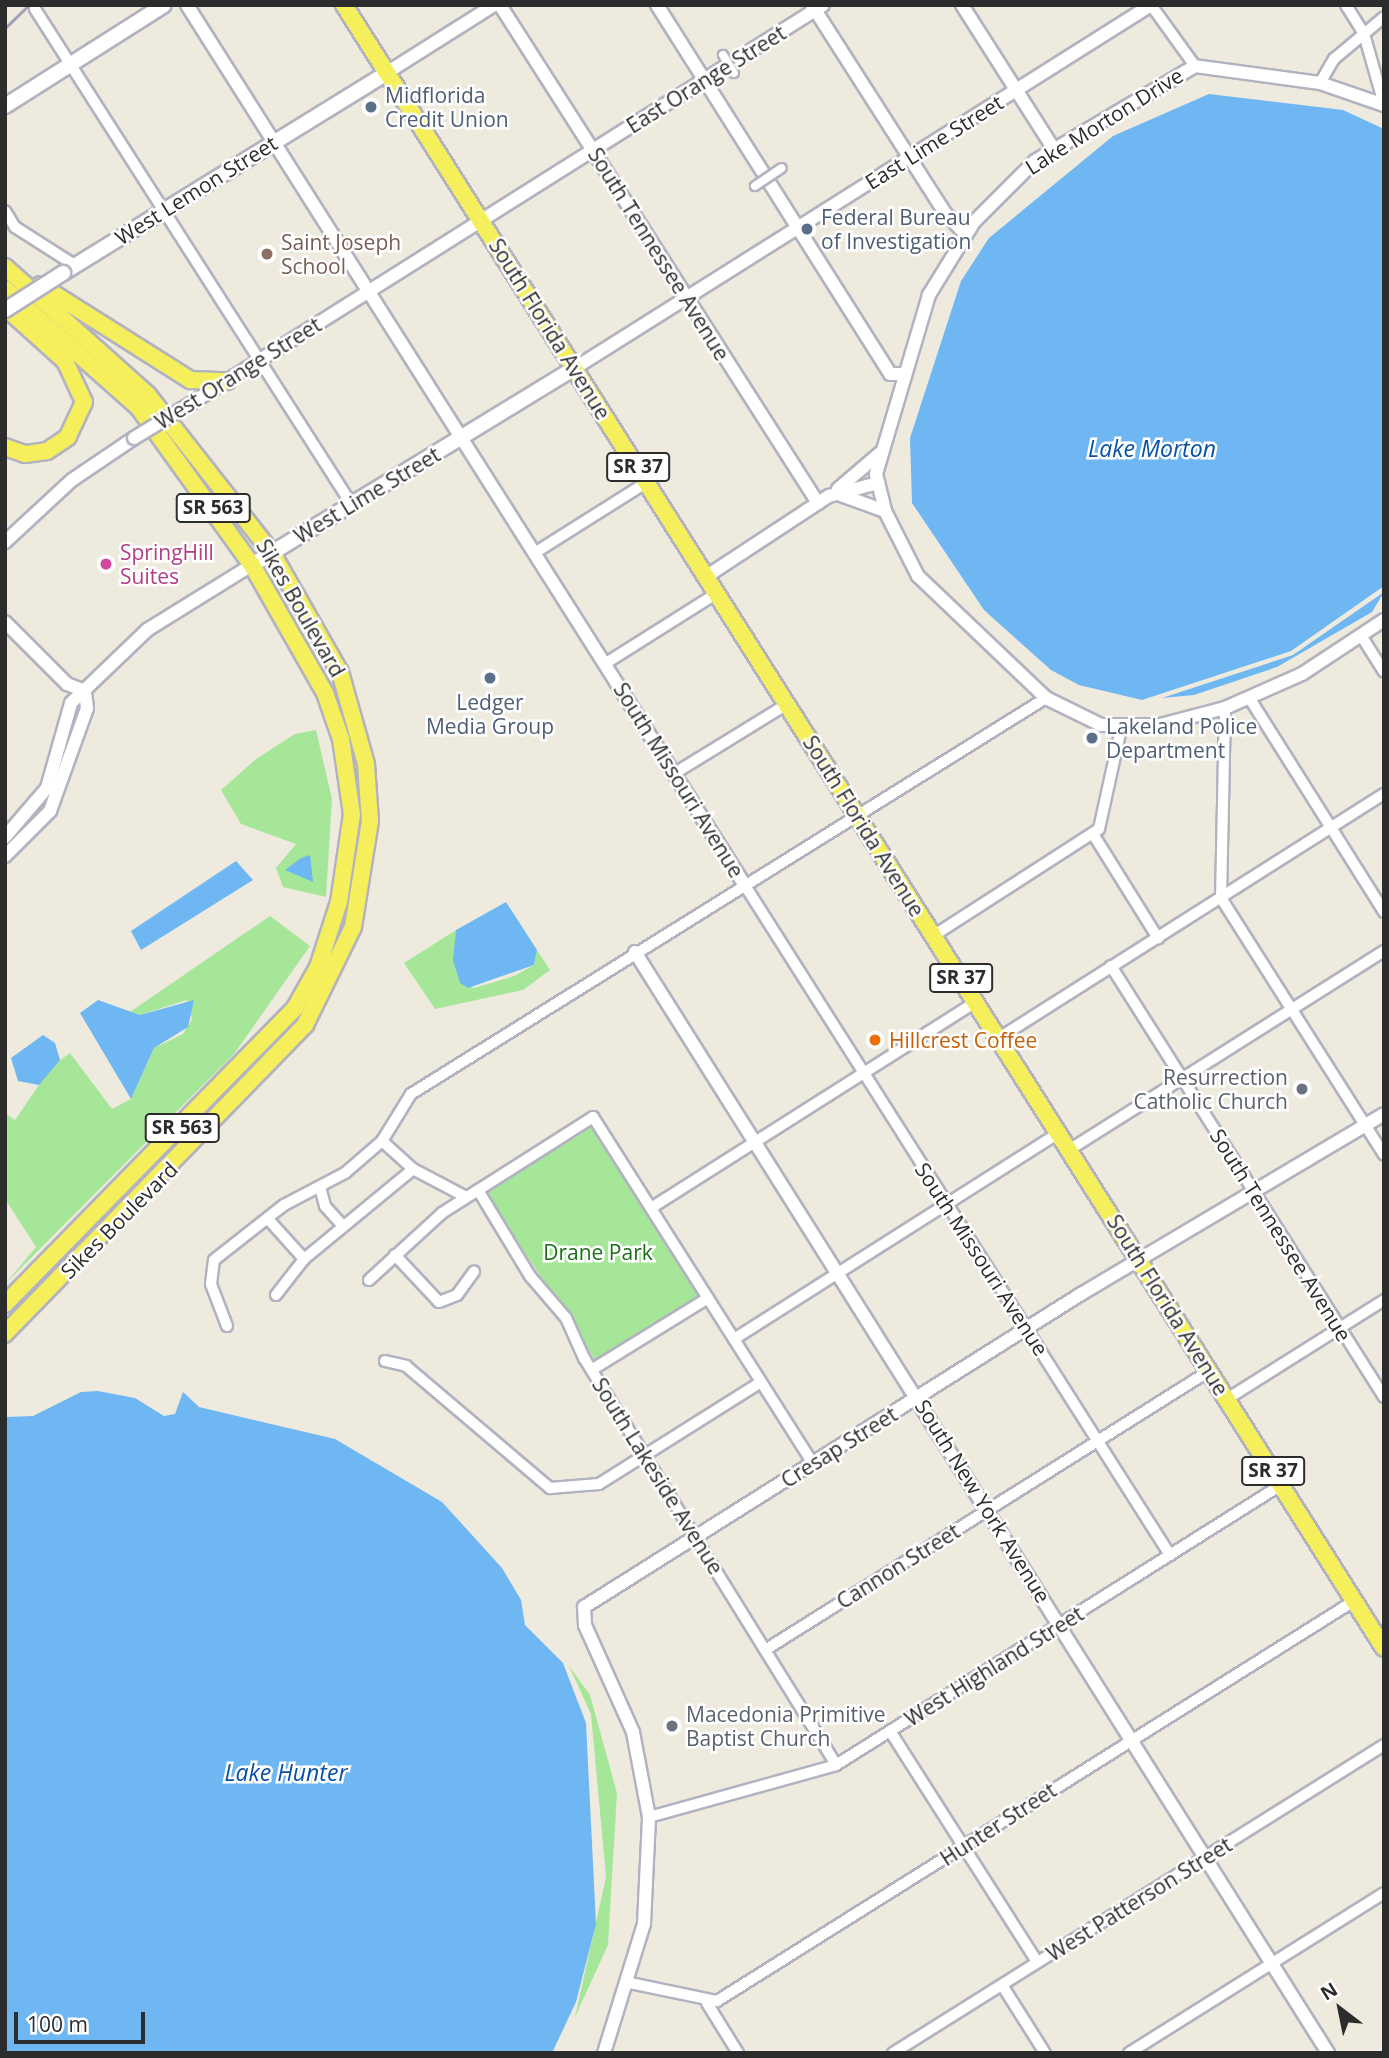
<!DOCTYPE html>
<style>
body{margin:0}
#map{position:relative;width:1389px;height:2058px;overflow:hidden;background:#eeeade;font-family:"Open Sans",sans-serif}
div>[style]{position:absolute}
[style*='--x']{left:calc(var(--x)*1px);top:calc(var(--y)*1px);width:calc(var(--w)*1px);rotate:calc(var(--a)*1deg)}
.green>*{inset:0;background:#a5e699;transform-origin:0 0}
.water>*{inset:0;background:#6fb7f3}
.roads{filter:drop-shadow(2px 0 #b2b2c0) drop-shadow(-2px 0 #b2b2c0) drop-shadow(0 2px #b2b2c0) drop-shadow(0 -2px #b2b2c0)}
.minor>*{height:10px;margin:-5px;padding:0 5px;transform-origin:5px;border-radius:5px;background:#fff}
.tertiary>*{height:12px;margin:-6px;padding:0 6px;transform-origin:6px;border-radius:6px;background:#fff}
.secondary>*{height:14px;margin:-7px;padding:0 7px;transform-origin:7px;border-radius:7px;background:#fff}
.primary>*{height:16px;margin:-8px;padding:0 8px;transform-origin:8px;border-radius:8px;background:#f6ef5c}
.rail>*{height:2.5px;margin:-1.25px;padding:0 1.25px;transform-origin:1.25px;border-radius:1.25px;background:#a2a1b7}
.bridges{filter:drop-shadow(2px 0 #b2b2c0) drop-shadow(-2px 0 #b2b2c0) drop-shadow(0 2px #b2b2c0) drop-shadow(0 -2px #b2b2c0)}
.pedestrian-bridge>*{height:8px;margin:-4px;padding:0 4px;transform-origin:4px;border-radius:4px;background:#fff}
.tertiary-bridge>*{height:12px;margin:-6px;padding:0 6px;transform-origin:6px;border-radius:6px;background:#fff}
.secondary-bridge>*{height:14px;margin:-7px;padding:0 7px;transform-origin:7px;border-radius:7px;background:#fff}
.dots>*{width:19px;height:19px;translate:-50% -50%;box-sizing:border-box;border:4px solid #fff;border-radius:50%}
span{translate:-50% -50%;white-space:nowrap;text-align:center;line-height:1.15;-webkit-text-stroke:5px #fff;paint-order:stroke}
.shield-label span{padding:2px 5px;background:#fff;border:2px solid;border-radius:5px;-webkit-text-stroke-width:0}
.shield-label{font-size:19px;color:#2c2c2c;font-weight:700}
.street-label{font-size:21px;color:#2c2c2c}
.service-label{font-size:21px;color:#4e5e75}
.left{translate:0 -50%;text-align:left}
.education-label{font-size:21px;color:#785e54}
.hotel-label{font-size:21px;color:#b23c85}
.food-label{font-size:21px;color:#c56008}
.worship-label{font-size:21px;color:#5b616d}
.right{translate:-100% -50%;text-align:right}
.park-label{font-size:21px;color:#1a6e18}
.water-label{font-size:23px;color:#0951a4;font-style:italic}
.frame{position:absolute;inset:0;border:7px solid #2c2c2c;pointer-events:none}
.north{position:absolute;left:1305px;top:1974px;width:70px;height:70px;-webkit-text-stroke:5px #fff;paint-order:stroke;rotate:328deg;font-size:19px;font-weight:700;line-height:28px;text-align:center;color:#2c2c2c}
.north::after{content:'';display:block;margin:auto;width:24px;height:32px;background:#2c2c2c;clip-path:polygon(50% 0,100% 100%,50% 72%,0 100%)}
.scale{position:absolute;left:14px;top:2012px;width:131px;height:32px;box-sizing:border-box;border:4px solid #2c2c2c;border-top:0;padding-left:9px;font-size:21px;line-height:24px;white-space:nowrap;color:#2c2c2c;-webkit-text-stroke:5px #fff;paint-order:stroke}
</style>
<div id="map">
<div class="green">
<div style="clip-path:polygon(316px 730px,332px 799px,326px 897px,283px 887px,276px 868px,296px 844px,241px 824px,221px 790px,256px 759px,295px 734px)"></div>
<div style="clip-path:polygon(270px 916px,310px 946px,234px 1054px,5px 1284px,36px 1247px,5px 1199px,5px 1113px,15px 1120px,52px 1066px,70px 1053px,112px 1109px,131px 1099px,154px 1048px,183px 1034px,192px 1019px,187px 1000px,140px 1015px,130px 1012px)"></div>
<div style="clip-path:polygon(456px 930px,460px 983px,474px 988px,514px 976px,534px 965px,537px 950px,550px 970px,523px 990px,435px 1009px,404px 963px)"></div>
<div style="left:590px;top:1125px;width:204px;height:124px;rotate:57deg"></div>
<div style="clip-path:polygon(569px 1666px,590px 1695px,617px 1793px,608px 1945px,575px 2017px,606px 1877px,591px 1714px)"></div>
</div>
<div class="water">
<div style="clip-path:polygon(1209px 94px,1343px 110px,1384px 129px,1384px 586px,1291px 651px,1142px 700px,1079px 685px,1051px 670px,984px 610px,912px 503px,910px 438px,961px 281px,989px 238px,1113px 136px)"></div>
<div style="clip-path:polygon(1384px 592px,1372px 612px,1277px 667px,1194px 695px,1162px 698px,1293px 655px)"></div>
<div style="clip-path:polygon(310px 855px,313px 882px,285px 870px,301px 858px)"></div>
<div style="clip-path:polygon(236px 861px,253px 880px,141px 950px,131px 931px)"></div>
<div style="clip-path:polygon(506px 902px,537px 950px,534px 965px,468px 988px,460px 983px,453px 960px,456px 930px)"></div>
<div style="clip-path:polygon(98px 1000px,140px 1015px,194px 1000px,188px 1027px,154px 1048px,131px 1099px,80px 1013px)"></div>
<div style="clip-path:polygon(43px 1035px,55px 1043px,60px 1060px,39px 1085px,18px 1081px,11px 1058px)"></div>
<div style="clip-path:polygon(98px 1391px,135px 1398px,164px 1416px,175px 1414px,183px 1392px,199px 1407px,335px 1439px,442px 1502px,502px 1568px,521px 1600px,525px 1625px,563px 1663px,586px 1723px,596px 1924px,576px 2002px,552px 2053px,5px 2053px,5px 1417px,33px 1416px,81px 1392px)"></div>
</div>
<div class="roads">
<div class="minor">
<div style="--x:1151;--y:5;--w:75;--a:54.2"></div>
<div style="--x:1346;--y:5;--w:34;--a:58"></div>
<div style="--x:1364;--y:34;--w:73;--a:74.1"></div>
<div style="--x:35;--y:9;--w:589;--a:57.42"></div>
<div style="--x:1320;--y:83;--w:28;--a:-60"></div>
<div style="--x:1334;--y:59;--w:65;--a:-40"></div>
<div style="--x:5;--y:211;--w:19;--a:58"></div>
<div style="--x:15;--y:227;--w:72;--a:32.6"></div>
<div style="--x:536;--y:552;--w:131;--a:-32.2"></div>
<div style="--x:1362;--y:637;--w:41;--a:57.8"></div>
<div style="--x:606;--y:663;--w:131;--a:-32.2"></div>
<div style="--x:1250;--y:699;--w:252;--a:57.8"></div>
<div style="--x:1225;--y:708;--w:190;--a:91.2"></div>
<div style="--x:1221;--y:898;--w:304;--a:57.6"></div>
<div style="--x:675;--y:773;--w:132;--a:-31.6"></div>
<div style="--x:1093;--y:834;--w:123;--a:58"></div>
<div style="--x:744;--y:884;--w:795;--a:57.59"></div>
<div style="--x:933;--y:936;--w:197;--a:-32.8"></div>
<div style="--x:1099;--y:829;--w:102;--a:-77.6"></div>
<div style="--x:1111;--y:966;--w:510;--a:57.65"></div>
<div style="--x:999;--y:1038;--w:456;--a:-32.4"></div>
<div style="--x:382;--y:1141;--w:42;--a:42.1"></div>
<div style="--x:413;--y:1169;--w:60;--a:27.8"></div>
<div style="--x:1069;--y:1150;--w:373;--a:-32.3"></div>
<div style="--x:320;--y:1187;--w:20;--a:75"></div>
<div style="--x:325;--y:1206;--w:25;--a:48"></div>
<div style="--x:478;--y:1190;--w:100;--a:58.8"></div>
<div style="--x:530;--y:1276;--w:55;--a:49.4"></div>
<div style="--x:566;--y:1318;--w:44;--a:65.8"></div>
<div style="--x:584;--y:1358;--w:479;--a:58.2"></div>
<div style="--x:651;--y:1208;--w:385;--a:-32.4"></div>
<div style="--x:268;--y:1219;--w:54;--a:48"></div>
<div style="--x:395;--y:1255;--w:64;--a:46.9"></div>
<div style="--x:439;--y:1302;--w:19;--a:-21"></div>
<div style="--x:457;--y:1295;--w:29;--a:-54"></div>
<div style="--x:369;--y:1280;--w:99;--a:-42.5"></div>
<div style="--x:442;--y:1213;--w:179;--a:-32.4"></div>
<div style="--x:593;--y:1117;--w:410;--a:57.6"></div>
<div style="--x:276;--y:1295;--w:46;--a:-52.1"></div>
<div style="--x:304;--y:1259;--w:141;--a:-39.5"></div>
<div style="--x:227;--y:1326;--w:45;--a:-110.9"></div>
<div style="--x:211;--y:1284;--w:24;--a:-83"></div>
<div style="--x:214;--y:1260;--w:89;--a:-38.2"></div>
<div style="--x:284;--y:1205;--w:69;--a:-27.7"></div>
<div style="--x:345;--y:1173;--w:49;--a:-40.9"></div>
<div style="--x:382;--y:1141;--w:55;--a:-58.3"></div>
<div style="--x:411;--y:1094;--w:748;--a:-31.95"></div>
<div style="--x:734;--y:1339;--w:385;--a:-32.4"></div>
<div style="--x:385;--y:1361;--w:22;--a:13"></div>
<div style="--x:406;--y:1366;--w:189;--a:40.3"></div>
<div style="--x:550;--y:1488;--w:49;--a:-4.7"></div>
<div style="--x:599;--y:1484;--w:191;--a:-32.2"></div>
<div style="--x:593;--y:1369;--w:135;--a:-31.7"></div>
<div style="--x:1227;--y:1399;--w:186;--a:-32.2"></div>
<div style="--x:765;--y:1650;--w:524;--a:-32.14"></div>
<div style="--x:890;--y:1731;--w:274;--a:57.5"></div>
<div style="--x:649;--y:1817;--w:194;--a:-15.5"></div>
<div style="--x:836;--y:1765;--w:526;--a:-32.18"></div>
<div style="--x:630;--y:1983;--w:89;--a:11.7"></div>
<div style="--x:717;--y:2001;--w:752;--a:-32.13"></div>
<div style="--x:1002;--y:1985;--w:80;--a:57.7"></div>
<div style="--x:707;--y:2003;--w:59;--a:58.2"></div>
<div style="--x:893;--y:2053;--w:580;--a:-32.1"></div>
<div style="--x:1129;--y:2053;--w:301;--a:-32.1"></div>
</div>
<div class="tertiary">
<div style="--x:187;--y:5;--w:1041;--a:57.64"></div>
<div style="--x:500;--y:5;--w:591;--a:57.44"></div>
<div style="--x:657;--y:5;--w:436;--a:57.7"></div>
<div style="--x:890;--y:374;--w:11;--a:0"></div>
<div style="--x:812;--y:5;--w:247;--a:57.4"></div>
<div style="--x:945;--y:213;--w:29;--a:46"></div>
<div style="--x:962;--y:5;--w:169;--a:57.5"></div>
<div style="--x:388;--y:72;--w:125;--a:-32.3"></div>
<div style="--x:1384;--y:105;--w:68;--a:-161"></div>
<div style="--x:1320;--y:83;--w:126;--a:-172.3"></div>
<div style="--x:1195;--y:66;--w:186;--a:149.3"></div>
<div style="--x:1035;--y:161;--w:86;--a:135"></div>
<div style="--x:974;--y:222;--w:86;--a:121.7"></div>
<div style="--x:929;--y:295;--w:187;--a:106.5"></div>
<div style="--x:876;--y:474;--w:38;--a:76"></div>
<div style="--x:885;--y:511;--w:73;--a:63.1"></div>
<div style="--x:918;--y:576;--w:177;--a:43.6"></div>
<div style="--x:1046;--y:698;--w:61;--a:26.1"></div>
<div style="--x:1101;--y:725;--w:59;--a:0"></div>
<div style="--x:1160;--y:725;--w:67;--a:-14.7"></div>
<div style="--x:1225;--y:708;--w:84;--a:-23.8"></div>
<div style="--x:1302;--y:674;--w:98;--a:-33.4"></div>
<div style="--x:575;--y:368;--w:681;--a:-32.22"></div>
<div style="--x:190;--y:404;--w:748;--a:-32.22"></div>
<div style="--x:838;--y:489;--w:55;--a:-40.6"></div>
<div style="--x:841;--y:495;--w:47;--a:20"></div>
<div style="--x:5;--y:542;--w:91;--a:-42.8"></div>
<div style="--x:72;--y:480;--w:75;--a:-34.1"></div>
<div style="--x:707;--y:576;--w:146;--a:-33.3"></div>
<div style="--x:829;--y:496;--w:51;--a:-14.9"></div>
<div style="--x:5;--y:622;--w:88;--a:45"></div>
<div style="--x:67;--y:684;--w:19;--a:21"></div>
<div style="--x:5;--y:837;--w:65;--a:-49.4"></div>
<div style="--x:47;--y:788;--w:88;--a:-74.2"></div>
<div style="--x:71;--y:703;--w:105;--a:-43.8"></div>
<div style="--x:147;--y:630;--w:123;--a:-31.8"></div>
<div style="--x:5;--y:856;--w:64;--a:-45"></div>
<div style="--x:50;--y:811;--w:109;--a:-70.2"></div>
<div style="--x:87;--y:708;--w:17;--a:-97"></div>
<div style="--x:635;--y:952;--w:1301;--a:57.81"></div>
<div style="--x:604;--y:2053;--w:135;--a:-72.8"></div>
<div style="--x:644;--y:1924;--w:107;--a:-87.3"></div>
<div style="--x:649;--y:1817;--w:86;--a:-100.7"></div>
<div style="--x:633;--y:1732;--w:117;--a:-114.2"></div>
<div style="--x:585;--y:1625;--w:18;--a:-93"></div>
<div style="--x:584;--y:1607;--w:587;--a:-32.2"></div>
<div style="--x:1081;--y:1294;--w:352;--a:-30.7"></div>
</div>
<div class="secondary">
<div style="--x:5;--y:106;--w:188;--a:-32.4"></div>
<div style="--x:63;--y:273;--w:382;--a:-31.7"></div>
<div style="--x:252;--y:565;--w:378;--a:-31.4"></div>
</div>
<div class="primary">
<div style="--x:344;--y:5;--w:1944;--a:57.67"></div>
<div style="--x:5;--y:267;--w:192;--a:41.8"></div>
<div style="--x:148;--y:395;--w:201;--a:51.9"></div>
<div style="--x:272;--y:553;--w:137;--a:60.3"></div>
<div style="--x:340;--y:672;--w:96;--a:74.2"></div>
<div style="--x:366;--y:764;--w:57;--a:86"></div>
<div style="--x:370;--y:821;--w:107;--a:99.1"></div>
<div style="--x:353;--y:927;--w:109;--a:116.1"></div>
<div style="--x:305;--y:1025;--w:431;--a:134.2"></div>
<div style="--x:40;--y:285;--w:178;--a:32.3"></div>
<div style="--x:190;--y:380;--w:37;--a:2"></div>
<div style="--x:5;--y:289;--w:179;--a:41.6"></div>
<div style="--x:139;--y:408;--w:193;--a:54.3"></div>
<div style="--x:252;--y:565;--w:147;--a:60.3"></div>
<div style="--x:325;--y:693;--w:49;--a:70.8"></div>
<div style="--x:341;--y:739;--w:76;--a:81.7"></div>
<div style="--x:352;--y:814;--w:89;--a:98.4"></div>
<div style="--x:339;--y:902;--w:68;--a:107.9"></div>
<div style="--x:318;--y:967;--w:47;--a:119.3"></div>
<div style="--x:295;--y:1008;--w:414;--a:134.4"></div>
<div style="--x:5;--y:307;--w:81;--a:42"></div>
<div style="--x:65;--y:361;--w:45;--a:65.1"></div>
<div style="--x:84;--y:402;--w:38;--a:115"></div>
<div style="--x:68;--y:437;--w:25;--a:146"></div>
<div style="--x:47;--y:451;--w:22;--a:172"></div>
<div style="--x:25;--y:454;--w:21;--a:-161"></div>
</div>
</div>
<div class="rail">
<div style="--x:5;--y:28;--w:33;--a:-44"></div>
</div>
<div class="bridges">
<div class="pedestrian-bridge">
<div style="--x:723;--y:55;--w:21;--a:59"></div>
<div style="--x:755;--y:186;--w:32;--a:-34"></div>
</div>
<div class="tertiary-bridge">
<div style="--x:134;--y:438;--w:66;--a:-31.3"></div>
</div>
<div class="secondary-bridge">
<div style="--x:5;--y:310;--w:69;--a:-32.5"></div>
</div>
</div>
<div class="dots">
<div style="left:371px;top:107px;background:#5c6f8a"></div>
<div style="left:807px;top:229px;background:#5c6f8a"></div>
<div style="left:267px;top:254px;background:#8d6e63"></div>
<div style="left:106px;top:564px;background:#d1479c"></div>
<div style="left:490px;top:678px;background:#5c6f8a"></div>
<div style="left:1092px;top:738px;background:#5c6f8a"></div>
<div style="left:875px;top:1040px;background:#e8710a"></div>
<div style="left:1302px;top:1089px;background:#6b7280"></div>
<div style="left:672px;top:1726px;background:#6b7280"></div>
</div>
<div class="shield-label">
<span style="left:638px;top:467px">SR 37</span>
<span style="left:213px;top:508px">SR 563</span>
<span style="left:961px;top:978px">SR 37</span>
<span style="left:182px;top:1128px">SR 563</span>
<span style="left:1273px;top:1471px">SR 37</span>
</div>
<div class="street-label">
<span style="left:706px;top:79px;rotate:-32deg">East Orange Street</span>
<span style="left:1104px;top:121px;rotate:-32deg">Lake Morton Drive</span>
<span style="left:934px;top:142px;rotate:-32deg">East Lime Street</span>
<span style="left:196px;top:190px;rotate:-32deg">West Lemon Street</span>
<span style="left:659px;top:254px;rotate:58deg">South Tennessee Avenue</span>
<span style="left:550px;top:329px;rotate:58deg">South Florida Avenue</span>
<span style="left:238px;top:373px;rotate:-32deg">West Orange Street</span>
<span style="left:367px;top:495px;rotate:-31deg">West Lime Street</span>
<span style="left:301px;top:608px;rotate:60deg">Sikes Boulevard</span>
<span style="left:679px;top:780px;rotate:58deg">South Missouri Avenue</span>
<span style="left:864px;top:826px;rotate:58deg">South Florida Avenue</span>
<span style="left:119px;top:1220px;rotate:-45deg">Sikes Boulevard</span>
<span style="left:1281px;top:1235px;rotate:58deg">South Tennessee Avenue</span>
<span style="left:982px;top:1259px;rotate:57deg">South Missouri Avenue</span>
<span style="left:1168px;top:1305px;rotate:58deg">South Florida Avenue</span>
<span style="left:839px;top:1447px;rotate:-32deg">Cresap Street</span>
<span style="left:658px;top:1476px;rotate:58deg">South Lakeside Avenue</span>
<span style="left:983px;top:1501px;rotate:58deg">South New York Avenue</span>
<span style="left:898px;top:1566px;rotate:-32deg">Cannon Street</span>
<span style="left:994px;top:1666px;rotate:-32deg">West Highland Street</span>
<span style="left:998px;top:1824px;rotate:-33deg">Hunter Street</span>
<span style="left:1139px;top:1899px;rotate:-32deg">West Patterson Street</span>
</div>
<div class="service-label">
<span class="left" style="left:385px;top:107px">Midflorida<br>Credit Union</span>
<span class="left" style="left:821px;top:229px">Federal Bureau<br>of Investigation</span>
<span style="left:490px;top:714px">Ledger<br>Media Group</span>
<span class="left" style="left:1106px;top:738px">Lakeland Police<br>Department</span>
</div>
<div class="education-label">
<span class="left" style="left:281px;top:254px">Saint Joseph<br>School</span>
</div>
<div class="hotel-label">
<span class="left" style="left:120px;top:564px">SpringHill<br>Suites</span>
</div>
<div class="food-label">
<span class="left" style="left:889px;top:1040px">Hillcrest Coffee</span>
</div>
<div class="worship-label">
<span class="right" style="left:1288px;top:1089px">Resurrection<br>Catholic Church</span>
<span class="left" style="left:686px;top:1726px">Macedonia Primitive<br>Baptist Church</span>
</div>
<div class="park-label">
<span style="left:598px;top:1252px">Drane Park</span>
</div>
<div class="water-label">
<span style="left:1152px;top:448px">Lake Morton</span>
<span style="left:286px;top:1772px">Lake Hunter</span>
</div>
<div class="frame"></div>
<div class="north">N</div>
<div class="scale">100 m</div>
</div>
